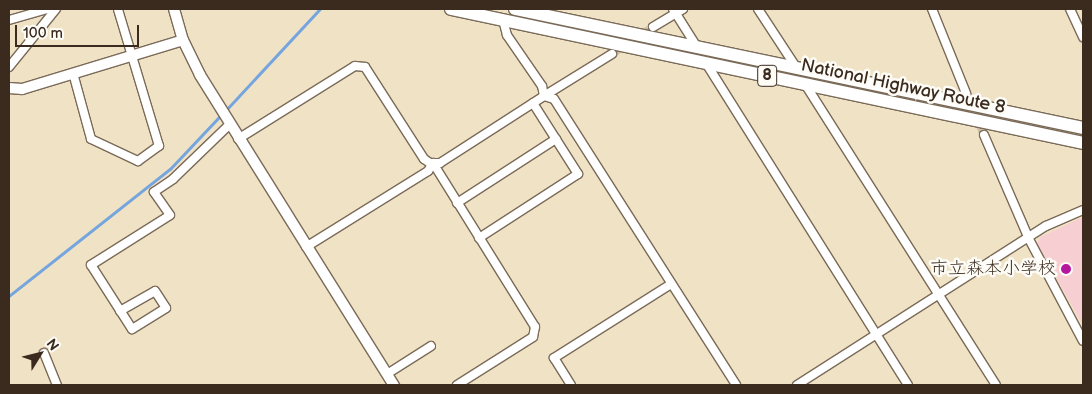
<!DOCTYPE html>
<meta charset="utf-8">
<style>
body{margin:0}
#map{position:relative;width:1092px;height:394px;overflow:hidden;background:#f0e2c5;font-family:"Balsamiq Sans","Klee One",sans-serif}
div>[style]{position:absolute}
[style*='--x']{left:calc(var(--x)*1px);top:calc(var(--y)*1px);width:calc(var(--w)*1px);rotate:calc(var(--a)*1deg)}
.built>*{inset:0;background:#f7cfd3}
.stream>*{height:2.5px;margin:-1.25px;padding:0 1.25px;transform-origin:1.25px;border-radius:1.25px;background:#75a5df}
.minor-tunnel>*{height:8px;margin-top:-4px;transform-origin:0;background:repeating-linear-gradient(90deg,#ccbda4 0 8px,transparent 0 12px)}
.roads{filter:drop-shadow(1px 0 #7a6a58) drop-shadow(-1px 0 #7a6a58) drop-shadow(0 1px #7a6a58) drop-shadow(0 -1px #7a6a58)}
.minor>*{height:8px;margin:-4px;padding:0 4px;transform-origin:4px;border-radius:4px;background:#fff}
.tertiary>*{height:10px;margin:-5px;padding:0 5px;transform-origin:5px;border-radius:5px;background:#fff}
.trunk>*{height:12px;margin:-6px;padding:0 6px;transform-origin:6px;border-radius:6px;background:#fff}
.dots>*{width:14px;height:14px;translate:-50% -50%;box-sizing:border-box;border:2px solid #fdfcf7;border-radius:50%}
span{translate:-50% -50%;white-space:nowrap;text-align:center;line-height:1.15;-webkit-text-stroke:5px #fdfcf7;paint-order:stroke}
.shield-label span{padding:1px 4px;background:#fdfcf7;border:1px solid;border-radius:4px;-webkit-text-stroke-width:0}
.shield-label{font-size:16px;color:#3b2a1e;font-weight:700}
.street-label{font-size:18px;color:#3b2a1e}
.poi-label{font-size:18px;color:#3b2a1e}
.right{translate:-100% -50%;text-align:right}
.frame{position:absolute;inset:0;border:10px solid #3b2a1e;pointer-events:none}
.north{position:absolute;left:15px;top:329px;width:50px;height:50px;-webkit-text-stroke:4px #fdfcf7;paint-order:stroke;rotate:54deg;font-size:14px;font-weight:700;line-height:20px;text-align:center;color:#3b2a1e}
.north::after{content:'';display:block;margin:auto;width:18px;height:22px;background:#3b2a1e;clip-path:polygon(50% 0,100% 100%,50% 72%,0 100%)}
.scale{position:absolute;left:15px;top:25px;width:124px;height:22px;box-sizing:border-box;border:2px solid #3b2a1e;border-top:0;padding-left:6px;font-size:15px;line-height:18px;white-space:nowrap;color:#3b2a1e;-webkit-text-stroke:4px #fdfcf7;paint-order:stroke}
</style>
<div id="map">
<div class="built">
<div style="clip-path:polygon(1083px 217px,1083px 325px,1037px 244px,1040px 237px)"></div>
</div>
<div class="stream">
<div style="--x:226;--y:110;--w:138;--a:-47.1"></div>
<div style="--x:9;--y:296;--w:205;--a:-38.3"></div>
<div style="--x:170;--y:169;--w:76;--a:-46.6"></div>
</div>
<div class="minor-tunnel">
<div style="--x:612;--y:54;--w:49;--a:-33.4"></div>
<div style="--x:966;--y:93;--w:46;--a:66.8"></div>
</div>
<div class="roads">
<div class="minor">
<div style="--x:673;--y:9;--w:45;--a:57.7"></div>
<div style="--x:758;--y:9;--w:69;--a:56.8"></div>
<div style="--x:932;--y:9;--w:91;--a:68"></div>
<div style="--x:1070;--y:9;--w:31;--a:65"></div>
<div style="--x:9;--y:20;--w:40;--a:-16"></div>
<div style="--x:653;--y:27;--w:35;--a:-31"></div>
<div style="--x:706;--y:63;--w:380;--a:57.9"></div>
<div style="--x:9;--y:67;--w:75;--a:-51"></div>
<div style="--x:73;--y:73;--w:68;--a:74.7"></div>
<div style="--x:91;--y:139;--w:52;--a:25.1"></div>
<div style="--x:138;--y:161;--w:26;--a:-36"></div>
<div style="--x:159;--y:146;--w:143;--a:-106.7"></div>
<div style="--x:805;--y:84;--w:356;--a:57.6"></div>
<div style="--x:544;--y:96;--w:10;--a:17"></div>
<div style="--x:554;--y:99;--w:339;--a:57.5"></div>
<div style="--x:544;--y:96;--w:80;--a:-31.7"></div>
<div style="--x:984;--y:135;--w:113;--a:66.6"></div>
<div style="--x:1029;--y:239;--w:115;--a:62.1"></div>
<div style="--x:238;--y:139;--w:138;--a:-32"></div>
<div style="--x:355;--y:66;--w:10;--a:6"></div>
<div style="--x:365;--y:67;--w:109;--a:57.3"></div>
<div style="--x:424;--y:159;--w:7;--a:34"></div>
<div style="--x:430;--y:163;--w:10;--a:0"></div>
<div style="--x:440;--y:163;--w:124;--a:-32.8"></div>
<div style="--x:544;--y:96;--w:10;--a:-101"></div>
<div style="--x:542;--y:86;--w:62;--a:-124.5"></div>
<div style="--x:507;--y:35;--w:16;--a:-105"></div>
<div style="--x:433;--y:163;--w:193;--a:58.1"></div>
<div style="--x:535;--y:327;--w:10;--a:101"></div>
<div style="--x:533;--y:337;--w:90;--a:147.7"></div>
<div style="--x:457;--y:203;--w:118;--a:-32.9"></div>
<div style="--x:479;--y:238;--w:118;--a:-32.9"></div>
<div style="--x:578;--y:174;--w:84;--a:-122.4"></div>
<div style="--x:306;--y:247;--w:144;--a:-31.9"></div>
<div style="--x:428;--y:171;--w:9;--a:-58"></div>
<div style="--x:120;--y:311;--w:40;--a:-29.7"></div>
<div style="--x:155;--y:291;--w:20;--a:57"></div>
<div style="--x:166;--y:308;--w:40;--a:148"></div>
<div style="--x:132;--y:329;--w:76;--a:-122.6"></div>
<div style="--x:91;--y:265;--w:93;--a:-32.3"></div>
<div style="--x:170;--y:215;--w:28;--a:-125"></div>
<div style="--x:154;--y:192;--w:23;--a:-34"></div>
<div style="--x:173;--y:179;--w:78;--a:-44"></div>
<div style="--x:44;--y:353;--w:35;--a:68"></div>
<div style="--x:387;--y:374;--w:52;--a:-32.5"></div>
<div style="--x:571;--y:385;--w:32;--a:-122"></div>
<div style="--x:554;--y:358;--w:138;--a:-32.3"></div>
<div style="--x:797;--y:385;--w:295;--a:-32.6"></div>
<div style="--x:1046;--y:226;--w:40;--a:-23.4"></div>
</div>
<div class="tertiary">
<div style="--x:174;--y:9;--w:32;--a:74"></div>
<div style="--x:183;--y:40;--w:39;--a:64"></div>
<div style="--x:200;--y:75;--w:366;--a:58"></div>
<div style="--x:9;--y:88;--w:13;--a:4"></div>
<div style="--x:22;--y:89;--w:168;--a:-16.9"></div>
</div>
<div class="trunk">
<div style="--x:451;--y:9;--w:646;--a:11.97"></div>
<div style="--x:515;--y:9;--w:580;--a:11.83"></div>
</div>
</div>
<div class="dots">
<div style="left:1066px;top:269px;background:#b5179e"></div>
</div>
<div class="shield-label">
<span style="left:767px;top:76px">8</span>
</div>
<div class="street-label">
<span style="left:903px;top:87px;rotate:12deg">National Highway Route 8</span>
</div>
<div class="poi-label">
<span class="right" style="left:1056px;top:269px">市立森本小学校</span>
</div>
<div class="frame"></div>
<div class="north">N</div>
<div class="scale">100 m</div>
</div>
